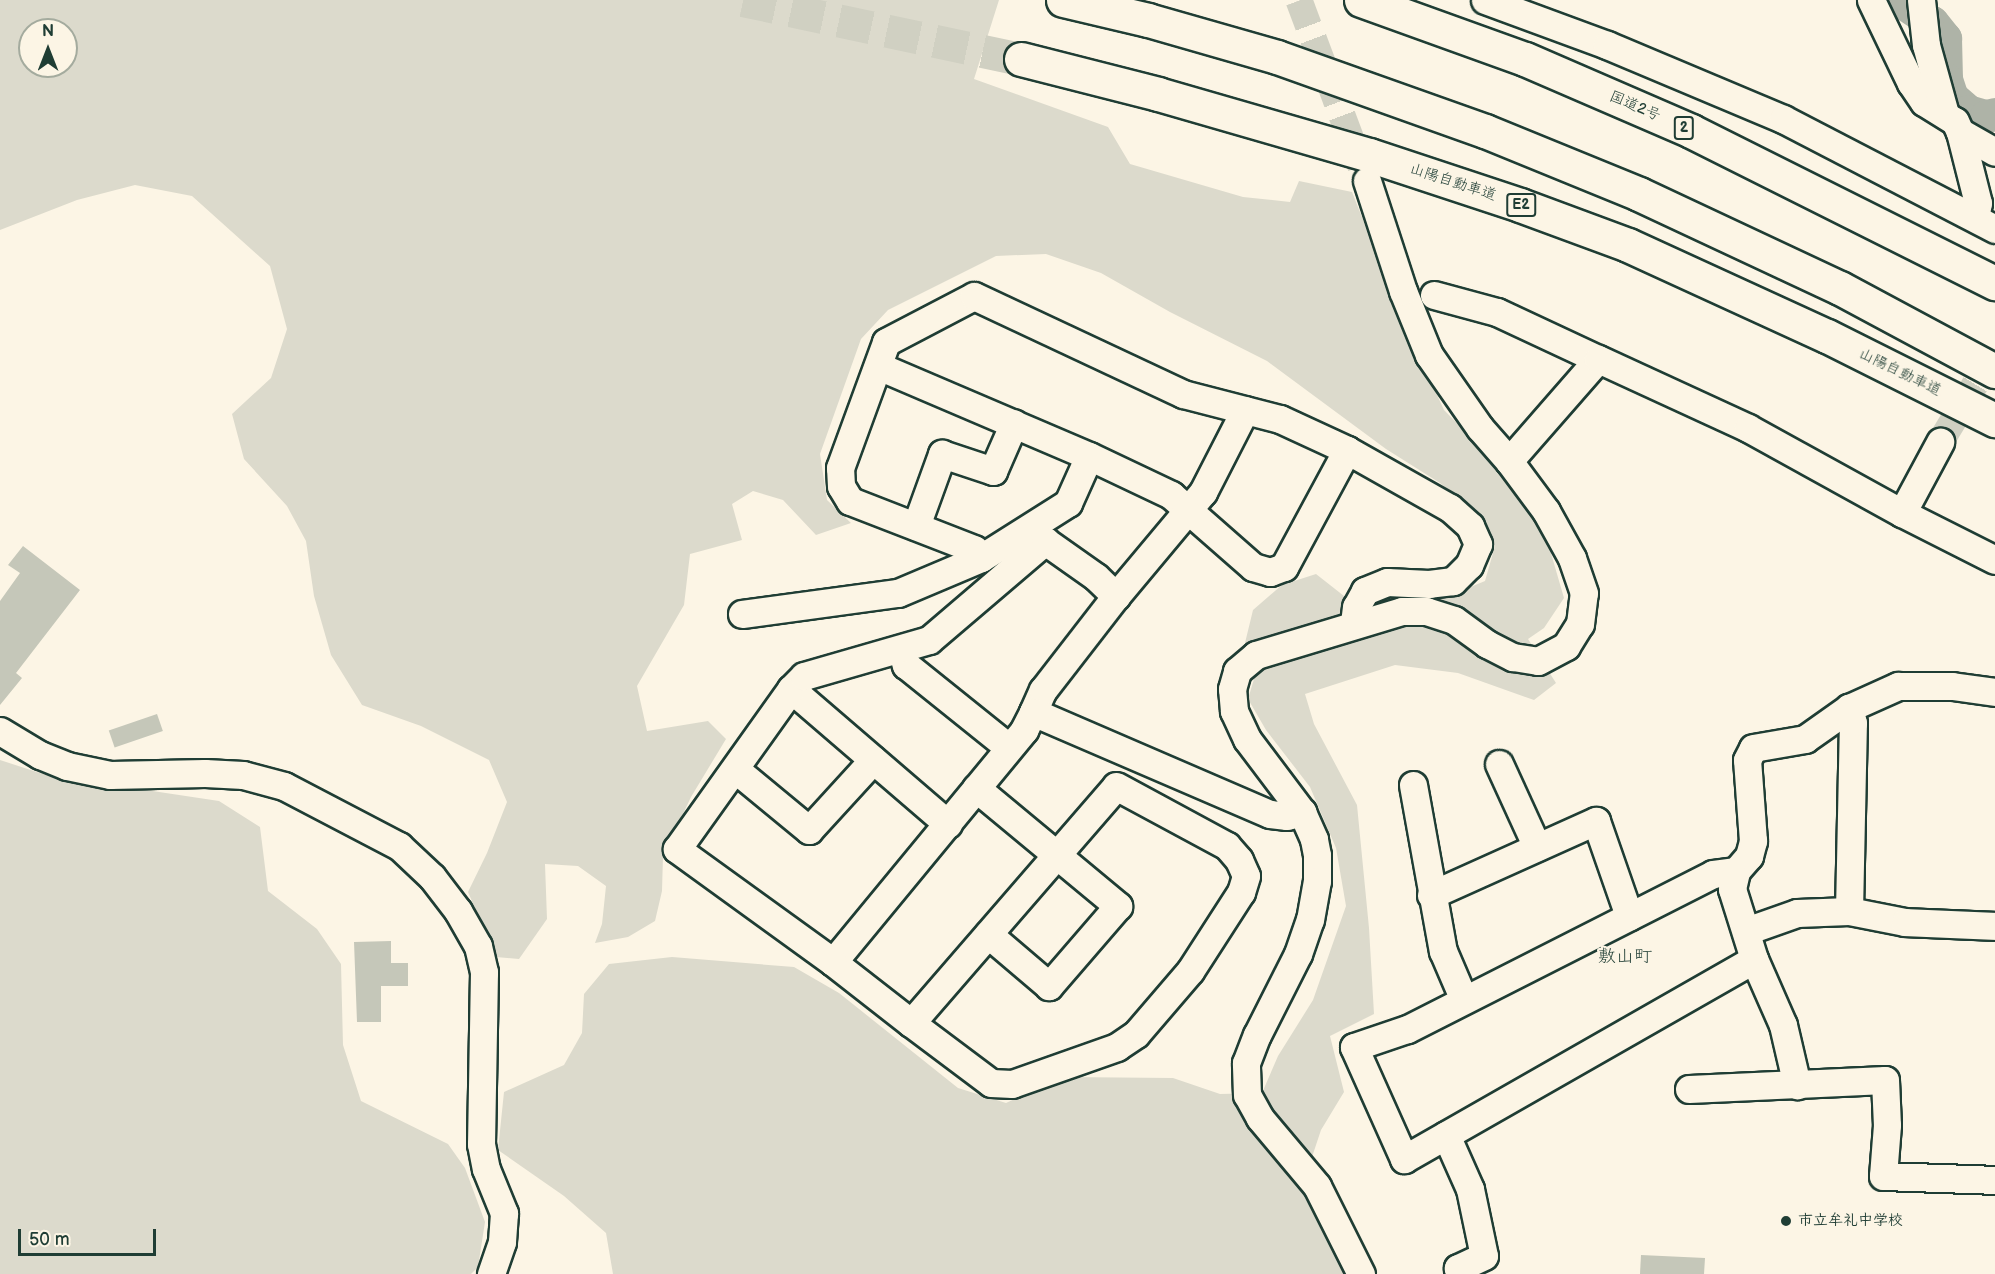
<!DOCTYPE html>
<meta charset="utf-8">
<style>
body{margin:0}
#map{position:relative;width:1995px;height:1274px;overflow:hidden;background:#fcf5e5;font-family:"Balsamiq Sans","Klee One",sans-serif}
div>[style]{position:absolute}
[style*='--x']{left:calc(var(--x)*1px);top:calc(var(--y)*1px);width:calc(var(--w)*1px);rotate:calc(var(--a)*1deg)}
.green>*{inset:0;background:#dcdacc}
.river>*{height:33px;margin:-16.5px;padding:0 16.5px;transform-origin:16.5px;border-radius:16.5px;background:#aeb3a7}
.building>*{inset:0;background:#c5c7b9;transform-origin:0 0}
.minor-tunnel>*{height:27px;margin-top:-13.5px;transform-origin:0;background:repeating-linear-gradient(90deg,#d0d0c2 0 27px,transparent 0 41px)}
.highway-tunnel>*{height:33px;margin-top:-16.5px;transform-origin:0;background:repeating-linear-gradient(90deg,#d0d0c2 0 33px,transparent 0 49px)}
.roads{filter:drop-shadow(2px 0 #1f3d34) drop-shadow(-2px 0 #1f3d34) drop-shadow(0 2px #1f3d34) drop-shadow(0 -2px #1f3d34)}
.minor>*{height:27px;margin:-13.5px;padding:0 13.5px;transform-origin:13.5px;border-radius:13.5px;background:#fcf5e5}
.highway>*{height:33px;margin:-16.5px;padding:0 16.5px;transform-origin:16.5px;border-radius:16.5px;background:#fcf5e5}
.dots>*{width:16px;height:16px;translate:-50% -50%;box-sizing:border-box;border:3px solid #fcf5e5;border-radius:50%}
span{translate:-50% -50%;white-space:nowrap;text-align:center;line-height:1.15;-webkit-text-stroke:4.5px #fcf5e5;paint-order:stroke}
.shield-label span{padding:2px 4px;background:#fcf5e5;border:2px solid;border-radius:4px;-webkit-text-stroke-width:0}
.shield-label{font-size:14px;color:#1f3d34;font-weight:700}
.street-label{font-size:15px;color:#1f3d34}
.poi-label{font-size:15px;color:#1f3d34;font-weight:700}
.left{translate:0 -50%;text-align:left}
.quarter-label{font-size:18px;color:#1f3d34}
.north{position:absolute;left:18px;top:18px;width:60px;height:60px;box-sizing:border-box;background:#fcf5e5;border:2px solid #a4ab9e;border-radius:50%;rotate:0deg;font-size:16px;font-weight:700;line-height:24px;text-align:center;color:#1f3d34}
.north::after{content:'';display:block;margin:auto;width:21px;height:27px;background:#1f3d34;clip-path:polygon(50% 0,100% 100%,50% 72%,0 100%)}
.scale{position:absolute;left:18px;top:1229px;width:138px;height:27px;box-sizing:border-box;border:3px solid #1f3d34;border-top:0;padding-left:8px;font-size:18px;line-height:21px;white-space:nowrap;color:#1f3d34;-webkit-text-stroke:4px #fcf5e5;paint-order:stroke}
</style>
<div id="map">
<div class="green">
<div style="clip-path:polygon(evenodd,0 0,999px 0,974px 79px,1108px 127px,1130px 164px,1243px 197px,1290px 202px,1299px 181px,1352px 192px,1407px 330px,1444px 410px,1513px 480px,1548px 543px,1564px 598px,1544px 628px,1528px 639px,1556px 683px,1534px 700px,1458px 673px,1395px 665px,1305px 694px,1314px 724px,1357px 805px,1369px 928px,1374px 1014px,1330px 1036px,1344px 1092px,1321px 1130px,1305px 1178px,1347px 1274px,613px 1274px,606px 1233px,564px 1196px,498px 1150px,504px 1092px,564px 1065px,582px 1033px,584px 994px,609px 964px,672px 957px,794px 967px,839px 993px,958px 1088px,1006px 1103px,1064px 1077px,1173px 1078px,1220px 1094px,1262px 1093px,1278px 1056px,1313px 1000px,1346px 906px,1336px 848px,1310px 787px,1266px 730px,1248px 699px,1254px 679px,1245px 643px,1253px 610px,1282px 585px,1316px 574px,1344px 596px,1383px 599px,1444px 598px,1485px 581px,1495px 546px,1481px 516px,1440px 483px,1386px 449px,1267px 361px,1170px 312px,1101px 273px,1046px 254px,996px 256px,888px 310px,861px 339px,820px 454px,827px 500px,851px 523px,816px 535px,783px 500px,753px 491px,732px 504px,742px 540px,690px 554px,684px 605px,637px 686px,647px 731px,708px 721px,726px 739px,691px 797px,663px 856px,662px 891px,655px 921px,628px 937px,595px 943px,602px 924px,606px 886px,578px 866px,545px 864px,547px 919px,519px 959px,496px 957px,468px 892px,487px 853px,507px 802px,489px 760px,421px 726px,362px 705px,331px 655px,314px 596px,306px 541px,287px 506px,244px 459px,232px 414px,271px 378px,287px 329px,270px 266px,192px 196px,135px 185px,77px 200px,0 230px,0 0,30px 30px,66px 30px,66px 66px,30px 66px,30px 30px)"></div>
<div style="clip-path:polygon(0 760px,46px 775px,219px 801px,260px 827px,268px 891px,317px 929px,341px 964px,343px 1045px,361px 1101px,448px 1144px,465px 1168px,485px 1222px,478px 1267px,471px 1274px,0 1274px)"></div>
</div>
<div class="river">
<div style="--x:1899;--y:0;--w:40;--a:34"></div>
<div style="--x:1932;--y:22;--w:21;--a:51"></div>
<div style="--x:1945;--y:38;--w:41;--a:88.6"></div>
<div style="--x:1946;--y:79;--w:19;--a:72"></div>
<div style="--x:1952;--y:97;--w:21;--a:41"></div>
<div style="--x:1968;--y:111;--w:19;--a:16"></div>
<div style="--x:1986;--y:116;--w:9;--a:-13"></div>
</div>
<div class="building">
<div style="clip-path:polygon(23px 546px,80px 590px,16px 673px,22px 678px,0 705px,0 601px,20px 573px,8px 565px)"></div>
<div style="left:157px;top:714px;width:18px;height:51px;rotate:71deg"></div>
<div style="clip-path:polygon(391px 941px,391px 963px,408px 963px,408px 986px,381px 986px,381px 1022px,357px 1022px,354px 942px)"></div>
<div style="clip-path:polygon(1641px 1255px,1705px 1258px,1704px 1274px,1640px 1274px)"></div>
</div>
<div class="minor-tunnel">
<div style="--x:1299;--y:0;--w:177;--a:69.5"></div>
<div style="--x:1940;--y:442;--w:106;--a:-58.9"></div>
</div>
<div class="highway-tunnel">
<div style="--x:743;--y:0;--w:284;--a:12"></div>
</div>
<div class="roads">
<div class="minor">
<div style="--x:1485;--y:0;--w:130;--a:20.2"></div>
<div style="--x:1607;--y:45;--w:191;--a:22.8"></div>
<div style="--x:1783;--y:119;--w:239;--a:27.4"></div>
<div style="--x:1871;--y:0;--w:92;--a:64.3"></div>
<div style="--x:1911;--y:83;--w:23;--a:56"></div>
<div style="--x:1924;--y:102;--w:36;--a:32"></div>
<div style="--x:1955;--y:121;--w:12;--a:66"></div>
<div style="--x:1960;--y:132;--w:73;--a:75.8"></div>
<div style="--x:1978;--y:203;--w:14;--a:102"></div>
<div style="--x:1921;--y:0;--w:45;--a:83.7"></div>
<div style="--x:1926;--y:45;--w:72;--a:74.6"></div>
<div style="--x:1960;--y:132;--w:40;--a:29.7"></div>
<div style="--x:1434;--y:295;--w:65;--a:15.1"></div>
<div style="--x:1497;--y:312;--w:111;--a:25"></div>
<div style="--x:878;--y:366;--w:229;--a:23.1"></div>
<div style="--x:1089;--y:456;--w:91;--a:25.4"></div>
<div style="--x:1171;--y:495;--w:109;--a:41.3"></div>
<div style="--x:1253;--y:567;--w:18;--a:16"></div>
<div style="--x:1270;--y:572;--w:15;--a:-20"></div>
<div style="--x:1284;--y:567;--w:133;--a:-61.7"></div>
<div style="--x:1509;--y:461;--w:135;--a:-48.9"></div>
<div style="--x:1598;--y:359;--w:165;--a:24.7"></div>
<div style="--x:1748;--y:428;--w:176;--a:28.9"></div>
<div style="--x:1902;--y:513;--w:104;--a:26.8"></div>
<div style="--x:1902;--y:513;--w:81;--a:-61.8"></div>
<div style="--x:916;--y:526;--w:77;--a:-70.1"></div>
<div style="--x:942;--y:454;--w:54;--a:18.4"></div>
<div style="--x:993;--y:471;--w:52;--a:-66.4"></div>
<div style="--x:981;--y:558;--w:11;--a:-128"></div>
<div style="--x:974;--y:549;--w:133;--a:-158.8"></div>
<div style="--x:850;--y:501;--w:17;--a:-121"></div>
<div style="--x:841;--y:486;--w:18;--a:-93"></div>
<div style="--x:840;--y:468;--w:134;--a:-69.9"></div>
<div style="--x:886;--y:342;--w:99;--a:-27.6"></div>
<div style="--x:974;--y:296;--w:231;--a:25.1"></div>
<div style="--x:1183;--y:394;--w:100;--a:14.5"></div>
<div style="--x:1280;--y:419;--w:74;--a:24.8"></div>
<div style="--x:1347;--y:450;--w:118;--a:29.4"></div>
<div style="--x:1450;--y:508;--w:27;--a:42"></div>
<div style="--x:1470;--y:526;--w:20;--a:66"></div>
<div style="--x:1478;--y:544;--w:23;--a:113"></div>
<div style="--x:1469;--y:565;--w:23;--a:135"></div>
<div style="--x:1453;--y:581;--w:24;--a:173"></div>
<div style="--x:1429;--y:584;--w:42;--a:-177.3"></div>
<div style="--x:1387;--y:582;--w:24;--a:158"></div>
<div style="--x:1365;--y:591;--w:18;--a:119"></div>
<div style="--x:1356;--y:607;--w:16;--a:97"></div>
<div style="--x:742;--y:614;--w:157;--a:-7.7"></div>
<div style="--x:898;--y:593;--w:90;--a:-22.9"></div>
<div style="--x:981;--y:558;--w:103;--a:-32.3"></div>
<div style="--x:1068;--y:503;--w:51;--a:-65.9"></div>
<div style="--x:901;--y:649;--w:17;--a:73"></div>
<div style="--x:906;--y:665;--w:131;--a:38.8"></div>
<div style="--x:791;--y:689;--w:207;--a:40.7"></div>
<div style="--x:1033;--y:712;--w:24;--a:-66"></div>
<div style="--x:1043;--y:690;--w:119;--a:-52.2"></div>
<div style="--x:1116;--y:596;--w:136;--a:-50.1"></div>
<div style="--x:1203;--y:492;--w:92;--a:-62.9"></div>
<div style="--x:0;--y:731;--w:47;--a:31"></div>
<div style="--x:40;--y:755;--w:29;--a:22"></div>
<div style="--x:67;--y:766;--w:44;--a:11.8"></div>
<div style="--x:110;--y:775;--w:95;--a:-1.2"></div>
<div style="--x:205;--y:773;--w:38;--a:3"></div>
<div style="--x:243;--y:775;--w:42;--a:15"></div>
<div style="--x:284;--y:786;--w:130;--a:27.6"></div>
<div style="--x:399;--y:846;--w:45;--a:43.2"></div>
<div style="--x:432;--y:877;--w:43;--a:52.6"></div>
<div style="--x:458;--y:911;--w:40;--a:60.3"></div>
<div style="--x:478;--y:946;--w:27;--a:77"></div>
<div style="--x:484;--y:972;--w:172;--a:91"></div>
<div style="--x:481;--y:1144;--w:25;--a:79"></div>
<div style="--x:486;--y:1169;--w:48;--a:67.8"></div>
<div style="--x:504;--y:1213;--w:29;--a:94"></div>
<div style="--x:502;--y:1242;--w:34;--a:109"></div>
<div style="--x:1499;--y:764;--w:91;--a:65.4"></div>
<div style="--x:735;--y:769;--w:96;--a:39.5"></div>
<div style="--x:809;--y:830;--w:95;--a:-47.6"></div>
<div style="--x:1413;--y:785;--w:169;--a:79.8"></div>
<div style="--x:1443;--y:951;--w:53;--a:66.8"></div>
<div style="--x:976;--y:788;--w:185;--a:39.7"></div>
<div style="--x:1118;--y:906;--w:106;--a:130.8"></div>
<div style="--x:1049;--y:986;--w:80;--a:-139.6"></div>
<div style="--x:1736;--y:871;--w:23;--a:173"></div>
<div style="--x:1713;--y:874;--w:343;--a:153.1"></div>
<div style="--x:1407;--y:1029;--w:56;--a:161.2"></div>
<div style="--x:1354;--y:1047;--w:123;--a:65.9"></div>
<div style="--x:1404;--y:1159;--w:403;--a:-29.7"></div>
<div style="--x:1754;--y:959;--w:73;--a:-107.4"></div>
<div style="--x:1732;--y:889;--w:18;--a:-77"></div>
<div style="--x:1736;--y:871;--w:20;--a:-49"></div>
<div style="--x:1749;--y:856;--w:16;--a:-75"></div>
<div style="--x:1753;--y:841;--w:81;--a:-94.2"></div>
<div style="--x:1747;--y:760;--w:13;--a:-63"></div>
<div style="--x:1753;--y:748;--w:53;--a:-9.8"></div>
<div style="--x:1805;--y:739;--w:54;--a:-35.2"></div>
<div style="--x:1849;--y:708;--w:54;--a:-24.2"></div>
<div style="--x:1898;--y:686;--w:54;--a:0"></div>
<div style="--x:1952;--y:686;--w:43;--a:7.9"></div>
<div style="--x:1431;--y:895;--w:181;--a:-24.2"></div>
<div style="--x:1596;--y:821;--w:101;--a:70.8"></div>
<div style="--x:1849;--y:911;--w:188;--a:-88.8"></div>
<div style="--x:1853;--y:723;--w:16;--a:-105"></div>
<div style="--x:1746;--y:931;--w:54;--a:-19.4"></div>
<div style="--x:1797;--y:913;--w:52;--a:-2.2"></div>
<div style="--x:1849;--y:911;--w:57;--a:11.1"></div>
<div style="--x:1905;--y:922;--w:90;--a:2.5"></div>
<div style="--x:1754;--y:959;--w:72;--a:66.3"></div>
<div style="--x:1783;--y:1025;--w:62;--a:76.9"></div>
<div style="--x:833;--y:962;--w:301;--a:-50.5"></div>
<div style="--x:1024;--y:730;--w:20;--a:-63"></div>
<div style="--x:1033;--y:712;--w:258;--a:23.3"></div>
<div style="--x:1270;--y:814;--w:17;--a:7"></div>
<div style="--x:1287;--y:816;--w:16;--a:-15"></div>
<div style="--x:911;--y:1023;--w:313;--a:-49.1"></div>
<div style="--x:1116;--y:786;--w:126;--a:28.4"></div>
<div style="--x:1227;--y:846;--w:18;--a:49"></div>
<div style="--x:1239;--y:860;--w:17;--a:66"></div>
<div style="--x:1246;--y:876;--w:17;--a:107"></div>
<div style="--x:1241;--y:892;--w:94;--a:122.8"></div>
<div style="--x:1190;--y:971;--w:83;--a:130.6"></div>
<div style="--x:1136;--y:1034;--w:23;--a:146"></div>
<div style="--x:1117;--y:1047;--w:111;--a:160.6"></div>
<div style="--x:1012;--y:1084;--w:21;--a:-177"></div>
<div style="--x:991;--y:1083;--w:100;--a:-143.1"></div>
<div style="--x:911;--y:1023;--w:99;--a:-142"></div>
<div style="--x:833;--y:962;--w:193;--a:-144.1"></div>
<div style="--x:677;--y:849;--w:196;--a:-54.5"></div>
<div style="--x:791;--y:689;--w:18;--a:-45"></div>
<div style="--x:804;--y:676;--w:130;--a:-16.1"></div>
<div style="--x:929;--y:640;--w:153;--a:-40.5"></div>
<div style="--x:1045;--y:541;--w:62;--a:35.2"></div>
<div style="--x:1096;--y:577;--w:28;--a:44"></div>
<div style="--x:1689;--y:1089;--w:196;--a:-2.6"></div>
<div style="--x:1885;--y:1080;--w:45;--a:87.5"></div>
<div style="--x:1887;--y:1125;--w:51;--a:94.5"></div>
<div style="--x:1883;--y:1176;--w:112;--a:2"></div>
<div style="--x:1446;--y:1135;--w:59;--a:66"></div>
<div style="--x:1470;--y:1189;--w:68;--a:78.2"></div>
<div style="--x:1484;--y:1256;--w:29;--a:155"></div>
<div style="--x:1458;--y:1268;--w:6;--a:72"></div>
<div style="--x:1361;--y:1274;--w:98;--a:-116.6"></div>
<div style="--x:1317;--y:1186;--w:89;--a:-130"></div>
<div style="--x:1260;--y:1118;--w:26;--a:-119"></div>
<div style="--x:1247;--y:1095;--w:32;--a:-92"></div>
<div style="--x:1246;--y:1063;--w:30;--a:-69"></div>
<div style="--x:1257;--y:1035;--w:91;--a:-63.2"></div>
<div style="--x:1298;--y:954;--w:36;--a:-71"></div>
<div style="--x:1310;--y:920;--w:40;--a:-80"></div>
<div style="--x:1317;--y:881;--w:26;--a:-90"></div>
<div style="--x:1317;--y:855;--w:16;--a:-101"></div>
<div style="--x:1314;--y:839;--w:30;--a:-114"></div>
<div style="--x:1302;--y:812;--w:91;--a:-127"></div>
<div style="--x:1247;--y:739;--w:31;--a:-115"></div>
<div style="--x:1234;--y:711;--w:22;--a:-95"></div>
<div style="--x:1232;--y:689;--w:19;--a:-74"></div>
<div style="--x:1237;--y:671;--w:25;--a:-40"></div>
<div style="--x:1256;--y:655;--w:152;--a:-16.8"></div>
<div style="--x:1402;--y:611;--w:24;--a:0"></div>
<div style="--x:1426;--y:611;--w:29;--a:18"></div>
<div style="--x:1454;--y:620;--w:41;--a:36"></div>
<div style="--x:1487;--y:644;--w:29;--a:27"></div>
<div style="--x:1513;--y:657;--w:25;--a:9"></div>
<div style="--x:1538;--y:661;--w:32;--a:-28"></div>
<div style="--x:1566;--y:646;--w:26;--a:-58"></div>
<div style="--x:1580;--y:624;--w:31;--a:-83"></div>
<div style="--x:1584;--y:593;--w:37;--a:-109"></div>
<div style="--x:1572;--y:558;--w:54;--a:-119"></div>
<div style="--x:1546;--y:511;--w:62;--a:-126.5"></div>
<div style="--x:1509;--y:461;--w:44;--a:-131.3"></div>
<div style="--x:1480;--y:428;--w:89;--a:-124.9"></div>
<div style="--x:1429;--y:355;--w:69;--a:-112.1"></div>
<div style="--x:1403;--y:291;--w:116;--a:-108.1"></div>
</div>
<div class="highway">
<div style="--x:1063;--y:0;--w:87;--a:13.2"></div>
<div style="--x:1148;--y:20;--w:134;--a:16"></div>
<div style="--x:1277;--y:57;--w:221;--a:19.6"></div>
<div style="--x:1485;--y:131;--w:166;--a:22.2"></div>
<div style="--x:1639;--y:194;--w:222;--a:25.1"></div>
<div style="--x:1840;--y:288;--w:176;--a:28.2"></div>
<div style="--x:1361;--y:0;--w:174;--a:19.8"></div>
<div style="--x:1525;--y:59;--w:181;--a:23.4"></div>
<div style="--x:1691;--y:131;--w:340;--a:26.6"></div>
<div style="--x:1021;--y:59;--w:141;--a:14.3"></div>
<div style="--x:1158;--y:94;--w:220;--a:16.1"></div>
<div style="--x:1369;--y:155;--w:159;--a:18.3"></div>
<div style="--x:1520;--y:205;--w:115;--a:20.3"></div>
<div style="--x:1628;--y:245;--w:219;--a:24.6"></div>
<div style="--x:1827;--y:336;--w:188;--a:26.6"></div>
</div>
</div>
<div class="dots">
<div style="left:1786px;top:1221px;background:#1f3d34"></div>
</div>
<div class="shield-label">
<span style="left:1684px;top:128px">2</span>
<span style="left:1521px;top:205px">E2</span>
</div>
<div class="street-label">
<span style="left:1635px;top:106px;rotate:23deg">国道2号</span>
<span style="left:1453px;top:182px;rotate:18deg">山陽自動車道</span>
<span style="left:1900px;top:372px;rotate:26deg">山陽自動車道</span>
</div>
<div class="poi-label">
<span class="left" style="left:1798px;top:1221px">市立牟礼中学校</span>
</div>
<div class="quarter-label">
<span style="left:1625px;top:957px">敷山町</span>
</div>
<div class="north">N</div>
<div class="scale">50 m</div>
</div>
